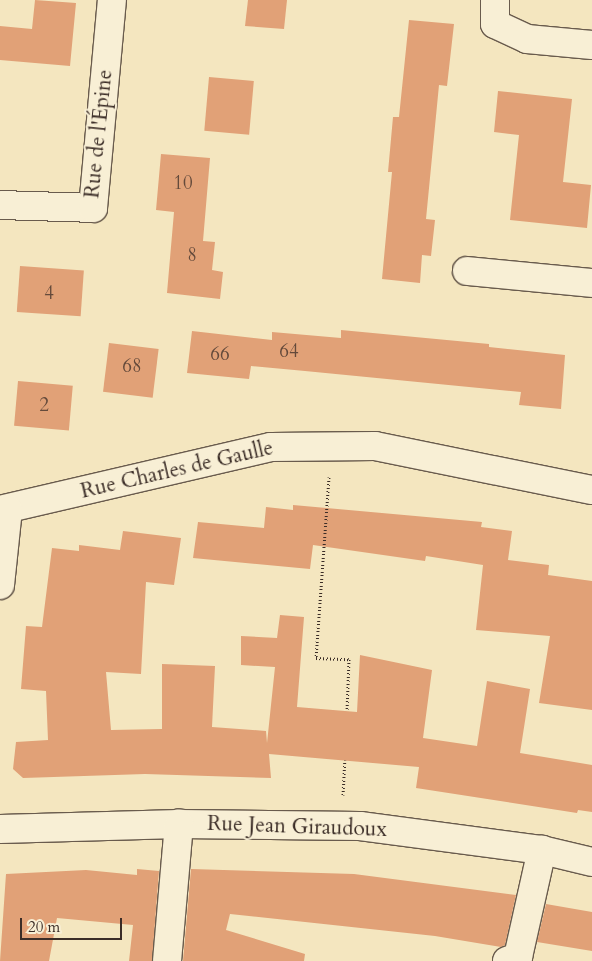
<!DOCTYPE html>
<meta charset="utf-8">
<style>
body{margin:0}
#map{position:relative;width:592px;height:961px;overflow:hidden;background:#f4e6bf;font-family:Cardo,serif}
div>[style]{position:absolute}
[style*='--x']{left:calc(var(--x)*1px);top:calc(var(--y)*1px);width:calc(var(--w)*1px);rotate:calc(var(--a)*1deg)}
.building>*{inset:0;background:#e1a177;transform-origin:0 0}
.path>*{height:3px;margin-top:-1.5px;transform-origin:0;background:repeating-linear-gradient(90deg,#3b2d27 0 1px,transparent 0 3.5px)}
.roads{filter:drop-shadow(1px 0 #695b4d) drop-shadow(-1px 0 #695b4d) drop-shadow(0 1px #695b4d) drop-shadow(0 -1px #695b4d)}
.minor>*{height:28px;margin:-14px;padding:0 14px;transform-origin:14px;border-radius:14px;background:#f8efd5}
span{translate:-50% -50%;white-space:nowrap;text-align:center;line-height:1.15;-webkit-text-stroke:4px #f8efd5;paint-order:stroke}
.number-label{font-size:19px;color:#644a3b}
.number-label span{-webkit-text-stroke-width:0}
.street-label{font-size:21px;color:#3b2d27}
.scale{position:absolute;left:20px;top:918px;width:102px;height:22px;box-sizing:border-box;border:2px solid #3b2d27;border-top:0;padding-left:6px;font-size:15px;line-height:18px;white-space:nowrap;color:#3b2d27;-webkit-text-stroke:4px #f8efd5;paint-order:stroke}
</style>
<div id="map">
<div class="building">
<div style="clip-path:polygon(35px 0,76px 3px,70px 66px,0 60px,0 26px,32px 29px)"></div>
<div style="clip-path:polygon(248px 0,287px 0,284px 29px,245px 26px)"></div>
<div style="clip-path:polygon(409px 20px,454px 24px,447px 86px,439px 85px,426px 219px,435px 220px,431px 256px,422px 255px,420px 283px,382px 279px,392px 172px,388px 172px,393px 117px,399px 117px)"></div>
<div style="left:209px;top:77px;width:45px;height:54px;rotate:5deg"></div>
<div style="clip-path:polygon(498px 91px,572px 99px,563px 182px,591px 185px,587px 228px,510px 220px,519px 135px,494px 132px)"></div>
<div style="clip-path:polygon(161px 154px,210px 158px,203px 241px,215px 242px,212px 270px,223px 272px,220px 299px,167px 293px,174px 212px,156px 210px)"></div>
<div style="left:20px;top:266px;width:64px;height:46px;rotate:4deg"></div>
<div style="clip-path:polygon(341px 330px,489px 344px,489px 347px,565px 355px,561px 409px,519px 405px,521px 392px,305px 371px,251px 366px,249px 379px,187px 373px,192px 331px,272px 340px,272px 332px,341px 338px)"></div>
<div style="left:109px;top:343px;width:50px;height:49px;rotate:7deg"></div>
<div style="left:18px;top:381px;width:55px;height:45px;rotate:5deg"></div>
<div style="clip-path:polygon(293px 505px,482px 522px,481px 527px,512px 531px,508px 560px,549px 565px,548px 575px,592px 581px,592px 710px,539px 703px,550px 636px,476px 630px,483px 565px,426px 556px,425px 561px,313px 545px,310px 569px,193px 558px,198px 522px,264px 528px,266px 507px,293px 510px)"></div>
<div style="clip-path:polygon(123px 531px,181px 538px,174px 585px,146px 582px,141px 674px,106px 672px,111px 730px,162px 729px,162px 664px,215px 666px,212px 727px,266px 731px,267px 743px,275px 667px,241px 665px,241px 636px,277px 638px,280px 615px,304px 617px,297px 707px,357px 712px,360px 655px,432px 670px,423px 738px,477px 746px,487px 681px,530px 689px,520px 753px,592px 765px,592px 812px,578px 810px,577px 813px,416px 788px,419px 767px,269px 754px,271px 778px,145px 774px,23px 778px,13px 769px,16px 742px,48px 740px,46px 691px,21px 689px,26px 626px,42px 627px,52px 548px,79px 551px,79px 545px,120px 550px)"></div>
<div style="clip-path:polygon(137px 869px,159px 871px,152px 961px,129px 961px,133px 925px,57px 918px,49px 961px,0 961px,6px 874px,86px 870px,137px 875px)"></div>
<div style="clip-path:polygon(191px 869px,354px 874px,516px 895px,505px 945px,501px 947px,435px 936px,230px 914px,226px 930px,305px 954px,304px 961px,183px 961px)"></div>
<div style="clip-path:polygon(546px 904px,592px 912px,592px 951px,537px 942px)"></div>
</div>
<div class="path">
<div style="--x:329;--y:477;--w:181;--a:94.1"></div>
<div style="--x:316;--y:658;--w:33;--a:2"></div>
<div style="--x:349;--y:659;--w:52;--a:92.2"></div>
<div style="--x:343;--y:795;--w:35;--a:-87"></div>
</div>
<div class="roads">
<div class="minor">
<div style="--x:495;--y:0;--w:24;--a:90"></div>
<div style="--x:495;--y:24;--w:35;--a:25"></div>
<div style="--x:527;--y:39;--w:65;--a:5.3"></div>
<div style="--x:0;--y:205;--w:93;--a:1.8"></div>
<div style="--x:93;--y:208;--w:209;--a:-84.8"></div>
<div style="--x:467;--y:271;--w:126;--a:5.5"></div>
<div style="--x:0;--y:510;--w:278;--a:-13.1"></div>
<div style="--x:271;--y:447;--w:104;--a:-0.6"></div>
<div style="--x:375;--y:446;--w:221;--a:11.5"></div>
<div style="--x:0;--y:585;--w:76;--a:-84"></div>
<div style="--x:0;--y:829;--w:179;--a:-1.6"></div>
<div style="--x:179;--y:824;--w:181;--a:0.6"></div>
<div style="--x:360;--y:826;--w:184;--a:7.5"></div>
<div style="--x:542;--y:850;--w:51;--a:13.5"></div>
<div style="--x:167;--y:961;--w:138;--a:-85"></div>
<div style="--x:507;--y:961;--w:12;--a:-20"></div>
<div style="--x:518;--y:957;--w:110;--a:-77.4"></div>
</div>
</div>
<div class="number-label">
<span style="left:183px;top:184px">10</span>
<span style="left:192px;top:256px">8</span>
<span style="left:49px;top:294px">4</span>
<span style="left:289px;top:352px">64</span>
<span style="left:220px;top:355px">66</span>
<span style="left:132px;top:367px">68</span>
<span style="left:44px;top:406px">2</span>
</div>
<div class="street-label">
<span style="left:99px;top:134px;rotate:-84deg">Rue de l'Épine</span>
<span style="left:177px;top:470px;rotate:-13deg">Rue Charles de Gaulle</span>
<span style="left:297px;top:827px;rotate:2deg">Rue Jean Giraudoux</span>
</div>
<div class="scale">20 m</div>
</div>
